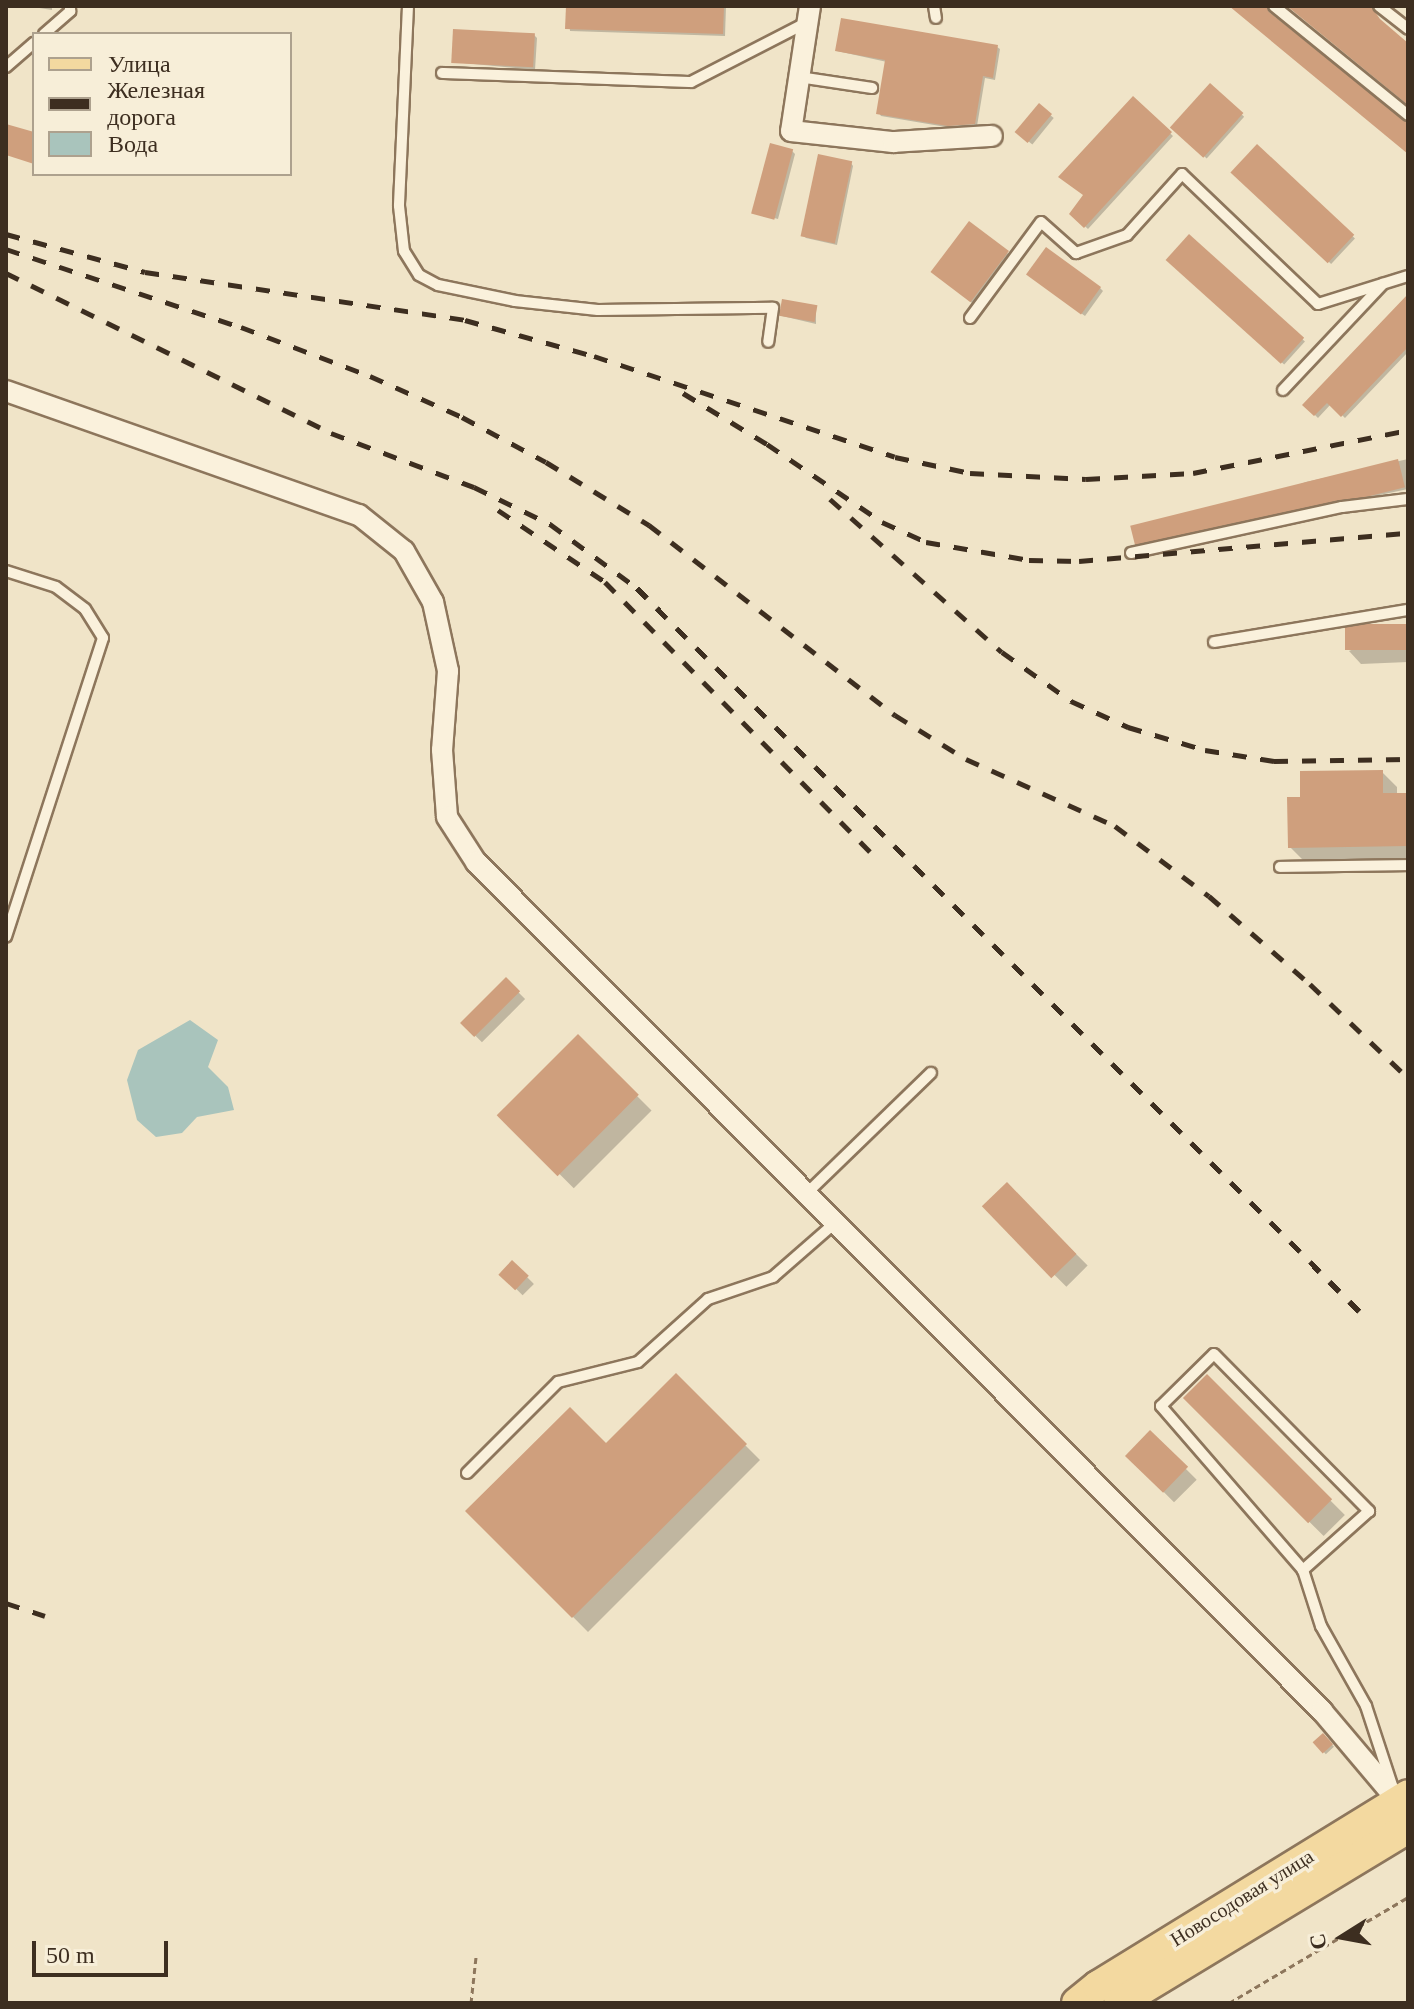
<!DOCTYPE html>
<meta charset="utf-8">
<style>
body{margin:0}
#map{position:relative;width:1414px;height:2009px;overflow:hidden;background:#f0e4c8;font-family:Georgia,serif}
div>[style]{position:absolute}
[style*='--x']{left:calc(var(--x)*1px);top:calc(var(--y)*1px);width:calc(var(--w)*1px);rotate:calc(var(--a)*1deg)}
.water>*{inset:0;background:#a9c4bc}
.shadow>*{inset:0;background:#0003;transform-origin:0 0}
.building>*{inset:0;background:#cf9f7d;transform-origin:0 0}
.path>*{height:3px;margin-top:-1.5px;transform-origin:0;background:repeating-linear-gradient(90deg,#8d765c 0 6px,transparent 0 10px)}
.roads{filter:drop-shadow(2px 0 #8d765c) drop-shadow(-2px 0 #8d765c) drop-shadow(0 2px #8d765c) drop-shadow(0 -2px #8d765c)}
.service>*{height:10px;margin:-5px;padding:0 5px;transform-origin:5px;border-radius:5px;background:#faf1dc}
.minor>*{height:20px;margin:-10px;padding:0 10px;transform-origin:10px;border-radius:10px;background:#faf1dc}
.primary>*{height:30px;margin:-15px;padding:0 15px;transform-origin:15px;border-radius:15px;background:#f3d9a0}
.rail>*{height:5px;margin-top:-2.5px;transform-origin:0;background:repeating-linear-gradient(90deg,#3d2e20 0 14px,transparent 0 28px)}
span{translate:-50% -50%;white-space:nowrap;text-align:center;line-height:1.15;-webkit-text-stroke:7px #f7eed8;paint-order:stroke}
.street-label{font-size:20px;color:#3d2e20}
.frame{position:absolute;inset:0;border:8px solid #3d2e20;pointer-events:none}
.legend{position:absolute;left:32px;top:32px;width:260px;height:144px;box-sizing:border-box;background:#f7eed8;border:2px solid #ada18e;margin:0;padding:10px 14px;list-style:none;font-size:24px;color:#3d2e20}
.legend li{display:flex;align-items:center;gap:16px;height:40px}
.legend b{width:40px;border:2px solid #ada18e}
.north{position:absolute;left:1302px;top:1897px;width:80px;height:80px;-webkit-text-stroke:6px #f7eed8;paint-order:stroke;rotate:259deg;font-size:22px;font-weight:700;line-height:32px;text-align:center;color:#3d2e20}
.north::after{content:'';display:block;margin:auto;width:28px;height:36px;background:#3d2e20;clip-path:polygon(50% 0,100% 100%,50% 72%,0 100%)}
.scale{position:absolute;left:32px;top:1941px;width:136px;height:36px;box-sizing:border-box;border:4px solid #3d2e20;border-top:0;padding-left:10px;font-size:24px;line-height:28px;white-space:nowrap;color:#3d2e20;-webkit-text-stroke:6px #f7eed8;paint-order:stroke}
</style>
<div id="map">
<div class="water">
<div style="clip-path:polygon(190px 1020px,218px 1040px,208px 1067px,228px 1087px,234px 1110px,197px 1117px,182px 1133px,156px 1137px,137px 1120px,127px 1080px,138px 1050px)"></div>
</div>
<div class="shadow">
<div style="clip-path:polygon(27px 6px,52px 6px,52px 10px)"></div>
<div style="clip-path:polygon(568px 6px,726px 6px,725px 36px,570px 31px)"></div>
<div style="clip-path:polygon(534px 35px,537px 38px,535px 70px,453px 62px)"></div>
<div style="clip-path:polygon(997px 47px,1000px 49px,995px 80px,985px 78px,977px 126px,952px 128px,881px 116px,879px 113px,887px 62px,837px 51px)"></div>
<div style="left:1210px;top:86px;width:46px;height:56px;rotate:42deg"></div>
<div style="clip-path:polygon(1133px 99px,1173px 136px,1088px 229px,1072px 214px,1085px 196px)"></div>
<div style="left:1039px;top:106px;width:19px;height:34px;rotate:39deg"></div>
<div style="left:1257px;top:147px;width:134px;height:35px;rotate:43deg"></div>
<div style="clip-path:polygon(792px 151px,795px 154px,778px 219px,755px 213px)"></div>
<div style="clip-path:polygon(851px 163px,853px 166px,837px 245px,806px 238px,803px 235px)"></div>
<div style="left:970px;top:224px;width:52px;height:61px;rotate:38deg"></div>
<div style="left:1189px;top:237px;width:156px;height:31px;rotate:42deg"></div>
<div style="clip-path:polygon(1034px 279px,1100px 288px,1103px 291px,1085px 316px)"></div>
<div style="clip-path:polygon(1408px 297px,1408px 352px,1345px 418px,1331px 404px,1318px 418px,1305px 405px)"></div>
<div style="clip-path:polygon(816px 307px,816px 324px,782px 316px)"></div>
<div style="clip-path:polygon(1408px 459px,1408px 489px,1139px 546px,1136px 543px,1306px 482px)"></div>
<div style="clip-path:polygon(1408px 627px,1408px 662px,1361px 664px,1349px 651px)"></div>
<div style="clip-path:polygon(1382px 772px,1397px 787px,1397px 795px,1408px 795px,1408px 860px,1305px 862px,1290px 847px,1302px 799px)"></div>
<div style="left:506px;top:980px;width:27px;height:61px;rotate:45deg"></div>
<div style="left:578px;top:1037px;width:104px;height:110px;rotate:45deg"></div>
<div style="left:1007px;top:1185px;width:114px;height:30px;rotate:45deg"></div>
<div style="left:512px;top:1262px;width:31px;height:16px;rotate:45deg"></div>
<div style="clip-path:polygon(676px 1376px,760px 1460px,588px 1632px,468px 1511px,606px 1446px)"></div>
<div style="left:1207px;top:1377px;width:195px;height:30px;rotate:45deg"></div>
<div style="left:1150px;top:1433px;width:66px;height:32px;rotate:45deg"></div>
<div style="left:1323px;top:1735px;width:16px;height:11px;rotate:47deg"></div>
</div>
<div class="building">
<div style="clip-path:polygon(566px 6px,724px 6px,723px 34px,565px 29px)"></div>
<div style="clip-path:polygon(1229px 6px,1266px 6px,1269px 12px,1408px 123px,1408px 154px)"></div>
<div style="clip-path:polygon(1287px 6px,1371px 6px,1380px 19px,1408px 43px,1408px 105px)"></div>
<div style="clip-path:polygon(841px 18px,998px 45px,993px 78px,983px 76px,975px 124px,948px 126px,876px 114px,885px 60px,835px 51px)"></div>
<div style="left:453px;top:29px;width:82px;height:34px;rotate:3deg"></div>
<div style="left:1210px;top:83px;width:45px;height:60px;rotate:42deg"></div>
<div style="clip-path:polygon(1133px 96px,1172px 132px,1084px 228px,1069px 214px,1083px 195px,1058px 177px)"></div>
<div style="left:1039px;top:103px;width:17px;height:38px;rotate:40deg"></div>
<div style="clip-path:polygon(6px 124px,34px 132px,34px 164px,6px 155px)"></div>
<div style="left:770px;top:143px;width:24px;height:73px;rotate:15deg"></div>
<div style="left:1257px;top:144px;width:133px;height:39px;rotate:43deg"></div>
<div style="left:818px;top:154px;width:35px;height:84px;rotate:12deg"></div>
<div style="left:969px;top:221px;width:50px;height:64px;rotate:37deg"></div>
<div style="left:1189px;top:234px;width:155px;height:35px;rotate:42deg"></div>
<div style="left:1046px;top:247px;width:68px;height:34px;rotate:36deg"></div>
<div style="clip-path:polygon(1408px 294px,1408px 347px,1341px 417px,1327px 403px,1314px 416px,1302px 405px)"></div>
<div style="left:782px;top:299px;width:36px;height:17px;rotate:10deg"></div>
<div style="left:1398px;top:459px;width:29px;height:276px;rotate:76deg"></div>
<div style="left:1408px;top:624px;width:26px;height:63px;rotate:90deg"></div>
<div style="clip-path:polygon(1383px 770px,1383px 793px,1408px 793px,1408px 846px,1288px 848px,1287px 797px,1300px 797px,1300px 771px)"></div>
<div style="left:506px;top:977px;width:20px;height:65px;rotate:45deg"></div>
<div style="left:578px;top:1034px;width:86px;height:115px;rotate:45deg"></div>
<div style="left:1007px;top:1182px;width:100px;height:35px;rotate:46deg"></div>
<div style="left:512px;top:1260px;width:23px;height:20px;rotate:43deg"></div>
<div style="clip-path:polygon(676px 1373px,747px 1444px,572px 1618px,465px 1511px,570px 1407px,606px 1443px)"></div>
<div style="left:1207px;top:1374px;width:177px;height:34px;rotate:45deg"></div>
<div style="left:1150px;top:1430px;width:53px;height:36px;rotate:44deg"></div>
<div style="left:1323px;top:1733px;width:15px;height:14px;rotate:48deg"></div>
</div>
<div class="path">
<div style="--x:471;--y:2003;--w:46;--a:-83.8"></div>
<div style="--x:1229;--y:2003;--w:208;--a:-30.6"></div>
</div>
<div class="roads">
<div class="service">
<div style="--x:408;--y:6;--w:200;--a:92.6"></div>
<div style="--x:399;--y:206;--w:45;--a:83.7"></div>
<div style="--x:404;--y:251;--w:28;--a:58"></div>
<div style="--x:419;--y:275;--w:21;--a:28"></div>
<div style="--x:438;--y:285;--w:79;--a:11.7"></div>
<div style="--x:515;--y:301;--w:83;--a:6.2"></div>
<div style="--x:598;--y:310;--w:175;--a:-0.7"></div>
<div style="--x:773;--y:308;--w:34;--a:98"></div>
<div style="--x:934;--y:6;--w:12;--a:81"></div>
<div style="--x:1274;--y:6;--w:173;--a:39.1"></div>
<div style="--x:1379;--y:6;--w:37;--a:38"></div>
<div style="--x:44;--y:34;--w:35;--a:-41"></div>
<div style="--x:70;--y:11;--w:5;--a:-90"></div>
<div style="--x:6;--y:67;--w:37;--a:-41"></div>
<div style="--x:442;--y:73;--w:249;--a:2.1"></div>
<div style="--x:691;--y:82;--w:129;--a:-27.2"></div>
<div style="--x:799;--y:77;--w:74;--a:8.6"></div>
<div style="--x:970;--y:318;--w:119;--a:-53.5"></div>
<div style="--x:1041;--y:222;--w:47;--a:41.5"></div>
<div style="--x:1076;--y:253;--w:54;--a:-19.4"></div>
<div style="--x:1127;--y:235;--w:82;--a:-48"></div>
<div style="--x:1182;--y:174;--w:188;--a:43.7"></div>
<div style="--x:1318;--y:304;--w:94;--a:-17.3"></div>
<div style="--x:1283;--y:390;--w:146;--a:-46.7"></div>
<div style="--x:1131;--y:553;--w:216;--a:-12.3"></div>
<div style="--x:1342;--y:507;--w:66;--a:-6.9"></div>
<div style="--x:6;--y:571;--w:52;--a:17.7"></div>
<div style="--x:56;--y:587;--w:36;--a:37"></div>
<div style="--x:85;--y:609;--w:34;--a:58"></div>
<div style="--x:103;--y:638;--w:314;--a:108"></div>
<div style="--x:1214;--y:642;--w:197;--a:-9.4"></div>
<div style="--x:1280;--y:867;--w:128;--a:-0.9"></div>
<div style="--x:806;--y:1194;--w:174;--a:-44.1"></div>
<div style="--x:467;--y:1473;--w:129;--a:-45"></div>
<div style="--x:558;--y:1382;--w:82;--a:-14"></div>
<div style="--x:638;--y:1362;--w:94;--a:-42"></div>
<div style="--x:708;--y:1299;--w:69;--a:-18.7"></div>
<div style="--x:773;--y:1277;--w:82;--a:-41.1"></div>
<div style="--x:1303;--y:1570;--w:217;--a:-130.9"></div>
<div style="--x:1161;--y:1406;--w:74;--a:-44.5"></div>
<div style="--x:1214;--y:1354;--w:221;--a:45.4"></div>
<div style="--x:1369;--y:1511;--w:89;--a:138.2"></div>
<div style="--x:1303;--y:1570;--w:59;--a:72.2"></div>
<div style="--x:1321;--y:1626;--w:92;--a:60.6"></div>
<div style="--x:1366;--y:1706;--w:86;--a:71.8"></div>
</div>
<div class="minor">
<div style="--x:810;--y:6;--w:126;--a:98.6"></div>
<div style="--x:791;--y:131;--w:103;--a:6.2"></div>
<div style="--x:893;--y:142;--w:99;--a:-3.5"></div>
<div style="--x:6;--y:391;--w:374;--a:19.4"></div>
<div style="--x:359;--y:515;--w:58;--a:38.7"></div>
<div style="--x:404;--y:551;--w:59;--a:60.4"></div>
<div style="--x:433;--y:602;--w:71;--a:77.7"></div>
<div style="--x:448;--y:671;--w:79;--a:94.3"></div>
<div style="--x:442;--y:750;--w:67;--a:85.7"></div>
<div style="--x:447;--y:817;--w:54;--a:57.2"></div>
<div style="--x:476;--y:862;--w:1199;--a:45.1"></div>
<div style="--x:1322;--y:1711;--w:118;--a:49.8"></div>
</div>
<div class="primary">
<div style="--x:1077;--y:2003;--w:27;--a:-39"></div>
<div style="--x:1098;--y:1986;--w:364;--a:-31.6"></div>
<div style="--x:1119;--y:2003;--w:338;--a:-31.2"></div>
</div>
</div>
<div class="rail">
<div style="--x:6;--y:234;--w:144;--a:15.3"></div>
<div style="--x:145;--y:272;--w:324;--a:8.5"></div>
<div style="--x:465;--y:320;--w:134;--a:15.6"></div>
<div style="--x:594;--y:356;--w:317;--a:18.5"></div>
<div style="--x:895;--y:457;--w:77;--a:12"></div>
<div style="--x:970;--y:473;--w:116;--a:3"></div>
<div style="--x:1086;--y:479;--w:107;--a:-3.2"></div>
<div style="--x:1193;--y:473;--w:219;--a:-11.3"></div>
<div style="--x:6;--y:249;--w:248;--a:18.4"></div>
<div style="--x:241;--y:327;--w:138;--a:20.8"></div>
<div style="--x:370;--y:376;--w:101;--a:24"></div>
<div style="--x:462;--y:417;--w:95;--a:28.2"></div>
<div style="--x:546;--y:462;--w:121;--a:31.5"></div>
<div style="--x:649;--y:525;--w:311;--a:37.7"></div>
<div style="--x:895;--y:715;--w:84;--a:31.8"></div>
<div style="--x:966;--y:759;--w:163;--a:24.2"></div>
<div style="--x:1115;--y:826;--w:117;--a:36.7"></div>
<div style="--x:1209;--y:896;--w:134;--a:41.1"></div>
<div style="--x:1310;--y:984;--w:136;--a:43.8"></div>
<div style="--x:6;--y:273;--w:362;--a:26.2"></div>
<div style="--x:331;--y:433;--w:153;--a:20.7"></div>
<div style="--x:474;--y:487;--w:85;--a:26"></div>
<div style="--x:550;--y:524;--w:108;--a:36.3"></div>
<div style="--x:637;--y:588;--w:1036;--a:45.04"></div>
<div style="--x:683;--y:393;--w:98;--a:31.3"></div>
<div style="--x:767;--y:444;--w:139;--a:34.1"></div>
<div style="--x:882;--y:522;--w:48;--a:24.4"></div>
<div style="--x:926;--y:542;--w:105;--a:9.9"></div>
<div style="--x:1029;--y:560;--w:50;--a:1.1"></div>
<div style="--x:1079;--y:561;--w:330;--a:-4.9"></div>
<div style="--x:830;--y:499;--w:230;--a:41.7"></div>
<div style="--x:1002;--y:652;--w:85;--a:35.4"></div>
<div style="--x:1071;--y:701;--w:63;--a:24.5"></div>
<div style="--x:1128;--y:727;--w:80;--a:16.6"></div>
<div style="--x:1205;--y:750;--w:70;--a:9.1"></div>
<div style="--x:1274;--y:761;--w:134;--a:-0.9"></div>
<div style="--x:498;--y:510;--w:129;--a:33.9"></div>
<div style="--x:605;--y:582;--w:387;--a:45.5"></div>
<div style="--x:6;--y:1603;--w:41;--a:18.4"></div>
</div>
<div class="street-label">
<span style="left:1242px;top:1898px;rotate:-32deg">Новосодовая улица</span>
</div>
<div class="frame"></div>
<ul class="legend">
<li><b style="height:10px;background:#f3d9a0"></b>Улица</li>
<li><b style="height:10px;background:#3d2e20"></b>Железная дорога</li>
<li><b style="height:22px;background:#a9c4bc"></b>Вода</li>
</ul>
<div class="north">С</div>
<div class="scale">50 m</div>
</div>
